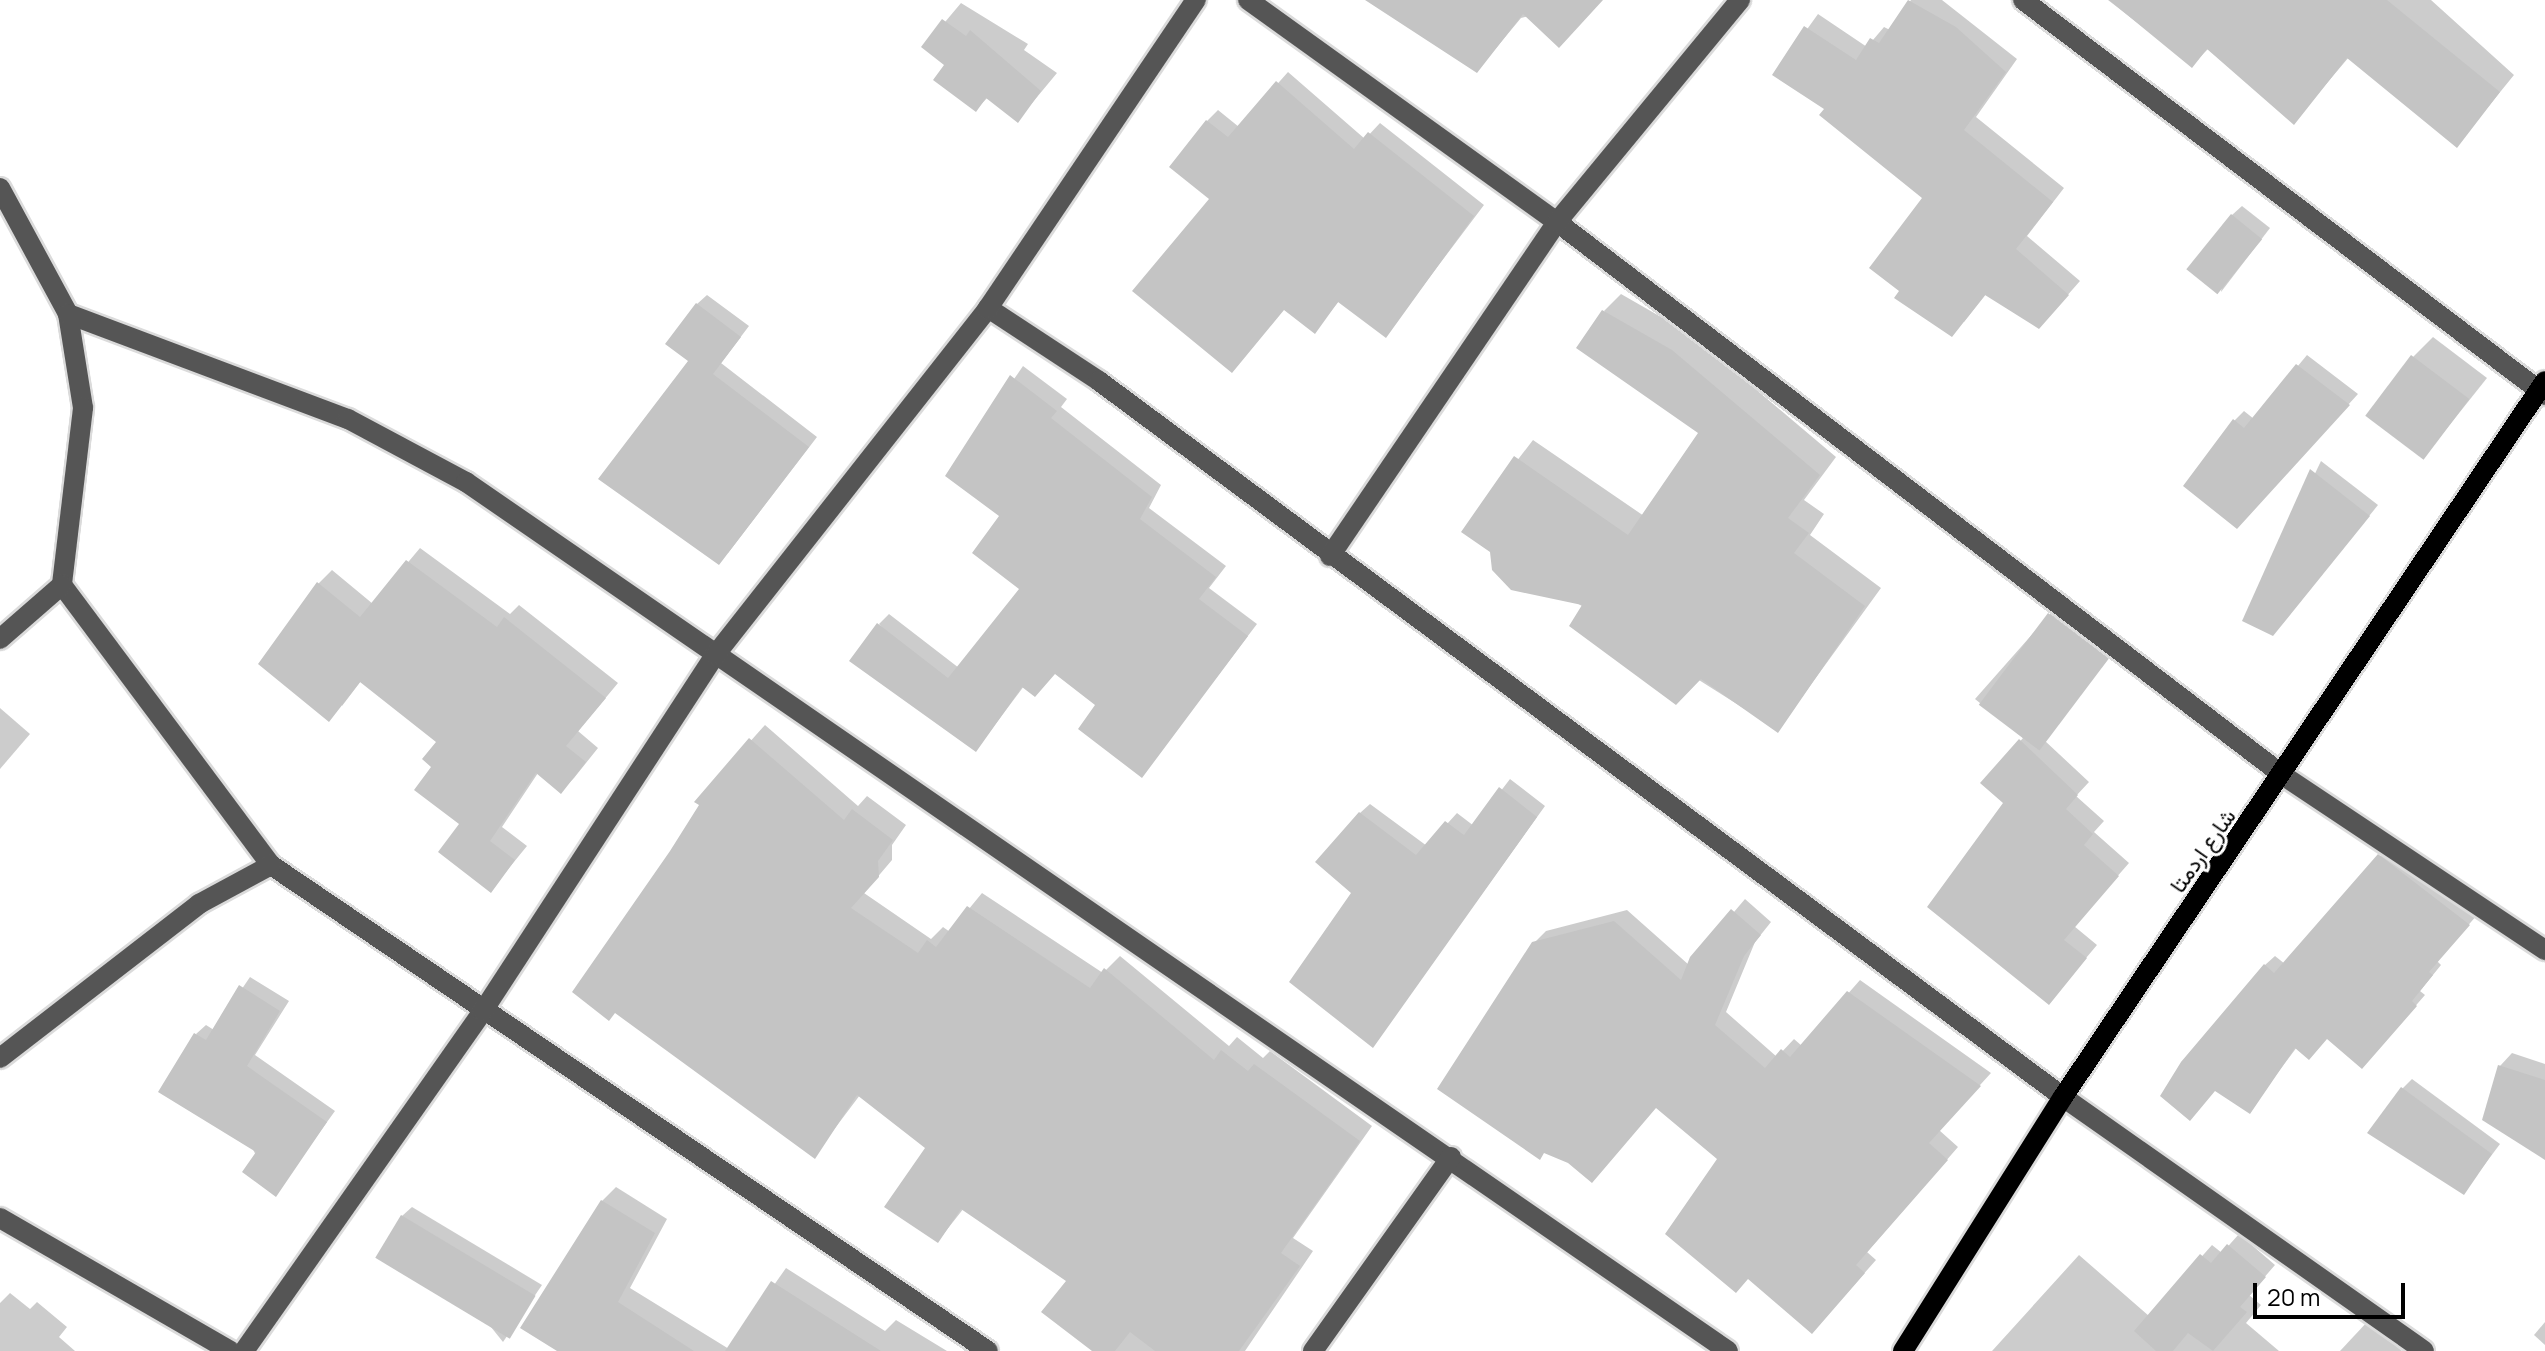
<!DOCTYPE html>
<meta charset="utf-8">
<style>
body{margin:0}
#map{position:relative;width:2545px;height:1351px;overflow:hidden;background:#fff;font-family:Manrope,Vazirmatn,sans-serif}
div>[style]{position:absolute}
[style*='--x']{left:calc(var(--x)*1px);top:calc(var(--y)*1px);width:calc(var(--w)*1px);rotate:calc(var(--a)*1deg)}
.shadow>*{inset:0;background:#0003}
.building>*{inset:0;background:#c4c4c4;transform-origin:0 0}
.roads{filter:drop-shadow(2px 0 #dbdbdb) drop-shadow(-2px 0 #dbdbdb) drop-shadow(0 2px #dbdbdb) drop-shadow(0 -2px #dbdbdb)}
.minor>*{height:20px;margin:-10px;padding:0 10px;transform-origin:10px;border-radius:10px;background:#555}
.major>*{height:20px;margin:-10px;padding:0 10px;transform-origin:10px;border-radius:10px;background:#000}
span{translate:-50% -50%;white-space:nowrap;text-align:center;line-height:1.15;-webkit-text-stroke:6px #fff;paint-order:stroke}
.street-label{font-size:22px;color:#000}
.scale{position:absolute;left:2253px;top:1283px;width:152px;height:36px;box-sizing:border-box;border:4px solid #000;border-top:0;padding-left:10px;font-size:24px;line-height:28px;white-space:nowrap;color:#000;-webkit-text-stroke:6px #fff;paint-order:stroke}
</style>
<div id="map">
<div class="shadow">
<div style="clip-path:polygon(1382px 0,1598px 0,1521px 18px,1477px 71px)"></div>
<div style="clip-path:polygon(1911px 0,1942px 0,2017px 59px,1976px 117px,2064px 188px,2027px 236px,2080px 281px,2051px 314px,1987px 293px,1964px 322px,1901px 290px,1925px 198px,1827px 108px,1775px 74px,1818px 14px,1867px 47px,1884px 27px,1890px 30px)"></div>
<div style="clip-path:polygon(2108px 0,2431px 0,2514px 75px,2457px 145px,2349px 57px,2294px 122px,2209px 48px,2192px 65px)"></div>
<div style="clip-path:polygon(961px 3px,1028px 44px,1024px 50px,1057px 73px,1018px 120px,988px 97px,976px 110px,947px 65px,924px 47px)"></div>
<div style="clip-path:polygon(1288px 72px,1365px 139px,1380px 123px,1484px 205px,1386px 335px,1339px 301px,1315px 331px,1212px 199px,1207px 121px,1218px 110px,1239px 127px)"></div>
<div style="clip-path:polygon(2242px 206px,2270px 228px,2221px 292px,2232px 215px)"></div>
<div style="clip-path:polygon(1621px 294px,1689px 333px,1836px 457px,1804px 500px,1824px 514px,1810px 535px,1881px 588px,1778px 730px,1463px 531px,1533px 440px,1644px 516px,1701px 432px,1604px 311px)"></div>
<div style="clip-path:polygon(707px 295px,749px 326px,721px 363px,817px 437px,728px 553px,697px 304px)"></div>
<div style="clip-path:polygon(2433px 337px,2487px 378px,2424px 457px,2413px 357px)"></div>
<div style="clip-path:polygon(2307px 355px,2358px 394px,2246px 517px,2234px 421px,2244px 411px,2254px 419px)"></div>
<div style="clip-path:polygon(1023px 366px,1067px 399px,1061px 407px,1161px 485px,1149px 508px,1226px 566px,1209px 588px,1257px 624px,1142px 775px,1097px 705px,1056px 672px,1024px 686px,976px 750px,879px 624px,889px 614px,959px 668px,1022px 589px,1002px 516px,948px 475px)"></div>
<div style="clip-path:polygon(2321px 461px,2378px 505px,2283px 623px,2245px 620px)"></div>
<div style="clip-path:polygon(420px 548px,510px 614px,519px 605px,618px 683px,578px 731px,598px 748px,574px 778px,561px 791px,538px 773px,502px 827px,527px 846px,491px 890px,434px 766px,439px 741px,361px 681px,342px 706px,318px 584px,332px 570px,373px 604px)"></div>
<div style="clip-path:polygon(2059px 604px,2116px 649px,2044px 740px,2089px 782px,2076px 796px,2104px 821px,2094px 832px,2129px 863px,2074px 926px,2097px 945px,2049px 1002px,2006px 802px,1983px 783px,2023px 738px,1975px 699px)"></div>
<div style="clip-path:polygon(0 708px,30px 734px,0 769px)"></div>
<div style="clip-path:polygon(765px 725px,858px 806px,867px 796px,906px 825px,892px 845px,892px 860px,864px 893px,931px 939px,943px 927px,950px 932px,982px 893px,1103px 973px,1120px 956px,1229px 1046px,1237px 1037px,1263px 1058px,1270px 1051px,1372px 1126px,1293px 1238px,1313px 1251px,1245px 1351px,1099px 1351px,1069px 1281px,964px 1208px,938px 1241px,928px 1147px,860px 1095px,814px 1156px,671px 852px,701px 805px,697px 801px)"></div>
<div style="clip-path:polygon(1510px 779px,1545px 806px,1373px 1045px,1354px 893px,1360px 813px,1370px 804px,1427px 846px,1457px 813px,1474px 826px)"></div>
<div style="clip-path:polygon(2389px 846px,2478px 914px,2437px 961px,2441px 965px,2420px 991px,2425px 995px,2371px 1057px,2328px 1037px,2297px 1047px,2249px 1111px,2216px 1089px,2163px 1096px,2265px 965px,2275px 956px,2285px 964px)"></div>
<div style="clip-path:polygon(1745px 899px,1771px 922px,1755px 942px,1726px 1012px,1777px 1057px,1794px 1039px,1802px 1046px,1860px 980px,1991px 1073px,1939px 1130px,1958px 1147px,1867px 1252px,1876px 1260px,1823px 1320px,1749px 1277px,1720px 1159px,1534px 943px,1546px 931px,1627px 910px,1689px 965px)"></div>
<div style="clip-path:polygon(250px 977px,289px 1001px,255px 1055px,335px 1111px,275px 1194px,196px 1034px,206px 1025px,214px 1030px)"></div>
<div style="clip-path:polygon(2512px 1053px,2545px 1064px,2545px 1158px,2500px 1066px)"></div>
<div style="clip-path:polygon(2412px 1079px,2500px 1144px,2464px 1192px,2402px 1089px)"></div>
<div style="clip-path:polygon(616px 1187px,667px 1219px,630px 1288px,729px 1349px,786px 1268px,885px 1331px,896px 1320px,947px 1351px,561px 1351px,602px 1201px)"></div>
<div style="clip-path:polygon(412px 1207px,542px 1285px,503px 1342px,402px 1216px)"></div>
<div style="clip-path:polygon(2239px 1234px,2275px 1265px,2249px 1295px,2261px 1305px,2246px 1323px,2279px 1351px,1992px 1351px,2079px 1255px,2149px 1316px,2212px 1245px,2222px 1253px)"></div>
<div style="clip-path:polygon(10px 1293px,30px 1309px,37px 1302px,67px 1327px,59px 1337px,75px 1351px,0 1351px,0 1303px)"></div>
<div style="clip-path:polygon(2368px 1321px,2402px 1351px,2340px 1351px)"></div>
<div style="clip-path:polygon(2545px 1322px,2545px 1345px,2534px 1335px)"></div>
</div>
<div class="building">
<div style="clip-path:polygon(1365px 0,1603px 0,1559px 48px,1523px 14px,1477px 73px)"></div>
<div style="clip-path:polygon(1908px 0,1956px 27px,2006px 72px,1964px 130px,2053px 202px,2016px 249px,2069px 295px,2039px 329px,1985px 295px,1952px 337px,1894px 298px,1899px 291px,1869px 268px,1922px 198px,1819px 115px,1824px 109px,1772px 75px,1804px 26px,1856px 60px,1870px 38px,1879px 43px)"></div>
<div style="clip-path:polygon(2109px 0,2387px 0,2500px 92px,2457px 148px,2347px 58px,2294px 125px,2207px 49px,2192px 68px)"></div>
<div style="clip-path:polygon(942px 19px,966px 36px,970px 30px,1041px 91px,1018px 123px,986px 98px,976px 112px,933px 80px,944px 65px,921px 47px)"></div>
<div style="clip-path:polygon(1276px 81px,1354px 149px,1368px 132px,1474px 216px,1386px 338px,1338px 302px,1315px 334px,1284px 310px,1232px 373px,1132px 291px,1209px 199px,1169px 167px,1206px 120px,1228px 137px)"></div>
<div style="left:2231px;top:214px;width:40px;height:71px;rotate:39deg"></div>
<div style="clip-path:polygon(696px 303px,741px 337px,713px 374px,809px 447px,719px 565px,598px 479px,688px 361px,665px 344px)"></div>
<div style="clip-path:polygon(1602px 310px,1672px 350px,1820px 475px,1788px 518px,1809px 533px,1794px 553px,1865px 606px,1778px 733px,1701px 679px,1676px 705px,1569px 626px,1582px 605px,1511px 590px,1492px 570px,1490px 552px,1461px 532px,1514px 456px,1628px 535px,1698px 433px,1576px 348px)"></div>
<div style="left:2411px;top:355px;width:73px;height:76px;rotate:37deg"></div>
<div style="clip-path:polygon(2296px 364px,2350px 405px,2237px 529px,2183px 486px,2233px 419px,2244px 428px)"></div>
<div style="clip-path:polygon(1010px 375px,1057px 411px,1051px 418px,1152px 497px,1140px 519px,1216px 577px,1199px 599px,1248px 636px,1142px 778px,1078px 729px,1095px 705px,1055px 674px,1035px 697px,1022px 687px,976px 752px,849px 661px,877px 623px,948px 678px,1019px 589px,972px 553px,999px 516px,945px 476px)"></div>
<div style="clip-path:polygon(2310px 469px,2370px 516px,2273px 636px,2242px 621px)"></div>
<div style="clip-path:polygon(406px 560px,497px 627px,504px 617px,606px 698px,566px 746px,586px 762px,561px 794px,536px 773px,490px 841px,515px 860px,491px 893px,438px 852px,459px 824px,414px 790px,431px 767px,422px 759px,436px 742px,360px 682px,329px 722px,258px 664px,317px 582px,360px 617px)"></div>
<div style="left:2048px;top:613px;width:76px;height:115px;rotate:37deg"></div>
<div style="clip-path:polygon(749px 738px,844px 820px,852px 809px,893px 840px,878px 861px,879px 877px,851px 908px,918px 953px,927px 940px,936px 947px,967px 906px,1090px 988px,1104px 968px,1214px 1060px,1221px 1050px,1248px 1071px,1254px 1064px,1360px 1141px,1281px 1253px,1300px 1266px,1239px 1351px,1155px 1351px,1130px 1332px,1115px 1351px,1092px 1351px,1041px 1312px,1066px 1281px,961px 1209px,938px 1243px,884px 1207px,925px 1148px,857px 1095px,815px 1159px,615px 1013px,609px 1021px,572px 992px,670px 851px,699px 805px,694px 802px)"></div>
<div style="clip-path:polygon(2019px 739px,2078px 795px,2066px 809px,2093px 834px,2084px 845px,2119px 876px,2064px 940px,2087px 958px,2049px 1005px,1927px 907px,2003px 803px,1980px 783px)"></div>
<div style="clip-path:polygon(1499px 787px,1537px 817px,1373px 1048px,1289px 982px,1351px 893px,1315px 862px,1359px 812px,1416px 855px,1445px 821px,1464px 835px)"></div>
<div style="clip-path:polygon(2378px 854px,2470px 925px,2429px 972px,2433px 975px,2412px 1001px,2417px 1006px,2362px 1069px,2327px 1039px,2309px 1060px,2295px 1048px,2250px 1114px,2215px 1091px,2190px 1121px,2160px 1096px,2181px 1062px,2264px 964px,2274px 973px)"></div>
<div style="clip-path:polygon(1731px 909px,1761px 935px,1744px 956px,1715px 1025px,1765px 1068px,1781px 1049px,1790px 1057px,1847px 991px,1981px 1086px,1929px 1143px,1948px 1160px,1856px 1265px,1865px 1273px,1812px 1334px,1748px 1279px,1736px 1293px,1665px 1234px,1717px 1159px,1656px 1108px,1592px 1183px,1568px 1163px,1544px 1153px,1540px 1160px,1437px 1089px,1532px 942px,1614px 921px,1681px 980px,1690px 957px)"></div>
<div style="clip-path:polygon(239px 985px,280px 1011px,247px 1066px,327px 1122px,276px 1197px,242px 1172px,256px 1152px,158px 1092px,194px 1033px,206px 1040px)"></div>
<div style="clip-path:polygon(2498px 1065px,2545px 1080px,2545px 1160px,2482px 1120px)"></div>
<div style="clip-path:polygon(2401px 1087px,2492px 1154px,2464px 1195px,2367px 1133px)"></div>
<div style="clip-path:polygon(601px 1200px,655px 1233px,618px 1302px,694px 1351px,557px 1351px,520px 1328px)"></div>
<div style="left:401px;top:1215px;width:157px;height:50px;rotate:31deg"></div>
<div style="clip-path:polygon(2227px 1244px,2266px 1277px,2240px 1307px,2247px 1312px,2213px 1351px,2188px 1333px,2173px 1351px,2156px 1351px,2134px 1331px,2200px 1254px,2211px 1263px)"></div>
<div style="clip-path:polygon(771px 1281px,881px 1351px,725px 1351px)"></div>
</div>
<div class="roads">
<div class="minor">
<div style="--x:1248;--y:0;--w:380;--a:35.7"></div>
<div style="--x:1557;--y:222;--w:914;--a:37.31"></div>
<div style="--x:2284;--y:776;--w:314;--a:33.7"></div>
<div style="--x:2023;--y:0;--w:655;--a:37.11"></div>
<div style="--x:0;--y:188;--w:143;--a:61.6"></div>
<div style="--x:68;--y:314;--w:95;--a:80.9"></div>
<div style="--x:83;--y:408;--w:178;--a:96.8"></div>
<div style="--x:62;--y:585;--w:349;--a:53.3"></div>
<div style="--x:271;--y:865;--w:866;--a:34.13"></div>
<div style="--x:988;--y:308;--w:133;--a:33.3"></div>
<div style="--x:1099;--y:381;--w:1201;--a:36.6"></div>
<div style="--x:2063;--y:1097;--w:441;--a:35.1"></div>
<div style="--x:68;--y:314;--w:299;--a:20.6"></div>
<div style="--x:348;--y:419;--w:134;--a:28.1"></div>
<div style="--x:466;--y:482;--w:1532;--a:34.55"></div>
<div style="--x:1330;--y:556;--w:404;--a:-55.8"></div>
<div style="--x:1557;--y:222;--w:288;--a:-50.5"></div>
<div style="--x:0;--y:639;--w:82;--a:-41.1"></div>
<div style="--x:0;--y:1058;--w:252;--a:-37.7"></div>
<div style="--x:199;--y:904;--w:82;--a:-28.4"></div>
<div style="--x:0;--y:1218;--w:266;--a:30"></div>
<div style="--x:244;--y:1351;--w:416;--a:-54.9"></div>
<div style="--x:483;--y:1011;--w:426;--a:-56.9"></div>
<div style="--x:716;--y:654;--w:440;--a:-51.8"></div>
<div style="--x:988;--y:308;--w:372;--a:-56"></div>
<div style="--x:1313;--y:1351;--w:238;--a:-54.6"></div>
</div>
<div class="major">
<div style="--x:1903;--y:1351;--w:300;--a:-57.8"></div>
<div style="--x:2063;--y:1097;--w:863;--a:-56.05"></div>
</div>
</div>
<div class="street-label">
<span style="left:2203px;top:851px;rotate:-55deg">شارع اردمتا</span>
</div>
<div class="scale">20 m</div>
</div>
